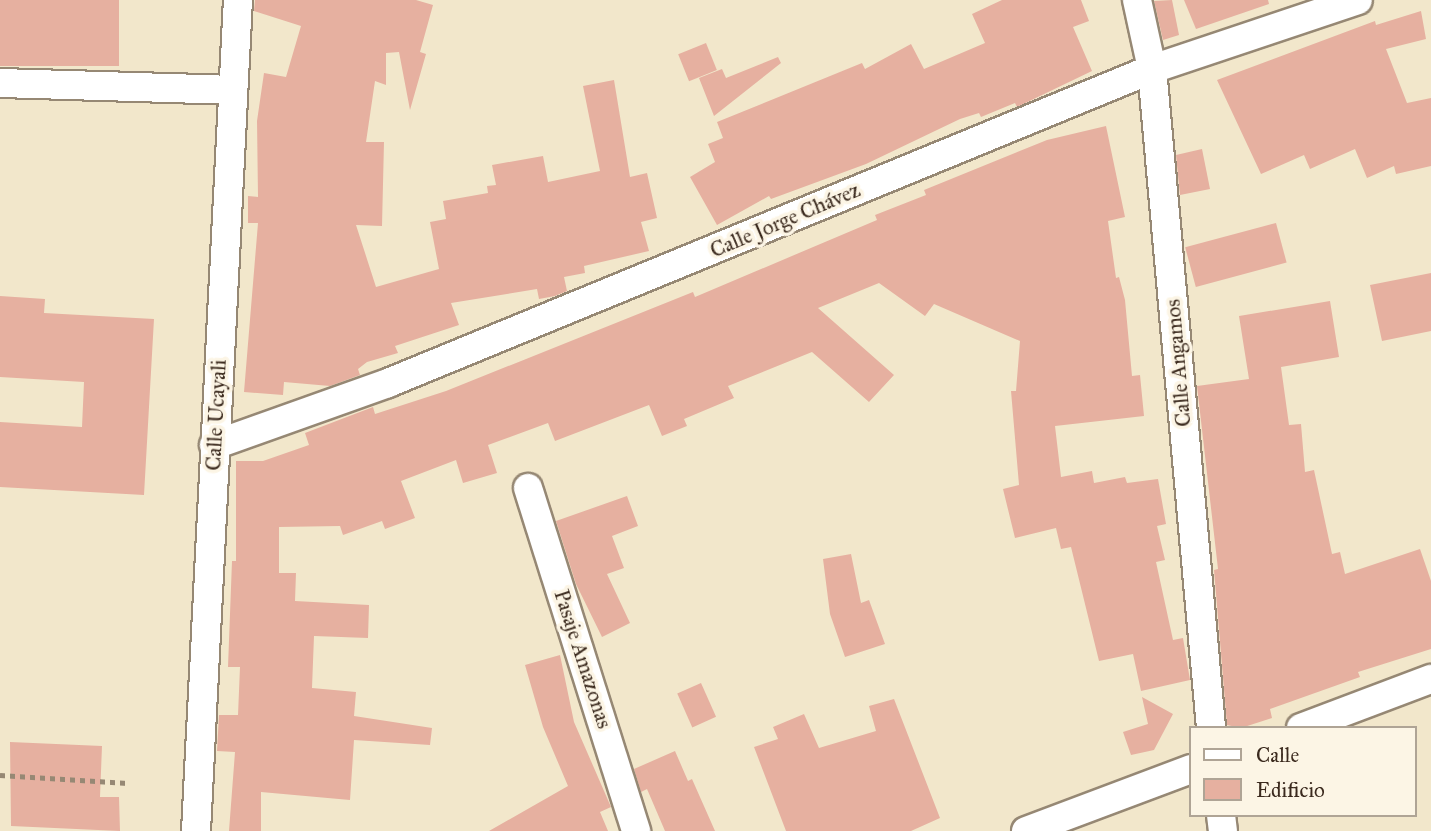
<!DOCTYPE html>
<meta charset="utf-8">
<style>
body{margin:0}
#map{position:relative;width:1431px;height:831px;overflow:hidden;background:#f2e7cb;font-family:"IM FELL Great Primer",serif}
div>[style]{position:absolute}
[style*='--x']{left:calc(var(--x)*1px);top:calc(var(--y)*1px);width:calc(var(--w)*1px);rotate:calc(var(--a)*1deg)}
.building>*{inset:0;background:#e6b0a0;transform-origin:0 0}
.path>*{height:4.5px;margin-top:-2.25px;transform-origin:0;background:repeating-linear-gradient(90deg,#968874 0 5px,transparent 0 10px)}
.roads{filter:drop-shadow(2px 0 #968874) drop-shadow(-2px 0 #968874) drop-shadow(0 2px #968874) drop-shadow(0 -2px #968874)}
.minor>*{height:28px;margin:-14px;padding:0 14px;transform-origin:14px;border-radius:14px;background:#fff}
span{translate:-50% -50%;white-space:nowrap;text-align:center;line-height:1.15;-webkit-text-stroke:7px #fcf5e5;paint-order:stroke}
.street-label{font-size:21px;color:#3b2a1e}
.legend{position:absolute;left:1189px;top:726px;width:228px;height:91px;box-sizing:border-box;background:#fcf5e5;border:2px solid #afa495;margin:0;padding:9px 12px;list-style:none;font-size:21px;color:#3b2a1e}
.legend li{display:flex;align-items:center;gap:14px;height:35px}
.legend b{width:35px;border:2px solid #afa495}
</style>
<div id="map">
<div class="building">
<div style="left:0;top:0;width:119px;height:66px"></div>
<div style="clip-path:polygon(255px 0,416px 0,433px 5px,420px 52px,426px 54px,410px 110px,399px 52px,386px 53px,386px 85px,375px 81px,366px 142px,384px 142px,382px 226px,356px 225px,376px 287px,439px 269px,430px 222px,446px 219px,443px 201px,488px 193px,487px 186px,496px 185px,492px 165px,543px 156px,548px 182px,600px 171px,583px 86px,614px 80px,630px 177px,647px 173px,657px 218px,641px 222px,649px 251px,584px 266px,585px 273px,564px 277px,567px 291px,555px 296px,539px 299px,537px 289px,451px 303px,459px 325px,395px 346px,398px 353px,367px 362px,358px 369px,360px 375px,330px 386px,284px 382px,283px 395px,244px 392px,258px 223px,248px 223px,248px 196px,258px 197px,257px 121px,264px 73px,286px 77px,301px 26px,254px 11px)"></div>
<div style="clip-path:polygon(1002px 0,1081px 0,1089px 21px,1073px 27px,1092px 71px,1017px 107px,1015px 103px,981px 117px,979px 113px,960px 119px,866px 164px,771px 199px,769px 196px,717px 225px,690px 177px,715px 162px,708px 144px,723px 138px,717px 122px,862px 63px,865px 69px,911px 44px,924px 69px,985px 43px,972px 14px)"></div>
<div style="clip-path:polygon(1172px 0,1179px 35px,1163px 40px,1154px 1px)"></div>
<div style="clip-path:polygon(1184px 0,1268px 0,1269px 4px,1196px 29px)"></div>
<div style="clip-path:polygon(1421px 11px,1426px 39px,1386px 49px,1407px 103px,1431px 98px,1431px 166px,1396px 174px,1394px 166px,1367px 178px,1355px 149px,1310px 169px,1304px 155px,1261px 174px,1217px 80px,1375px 21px,1376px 25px)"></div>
<div style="left:706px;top:43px;width:29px;height:30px;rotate:68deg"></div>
<div style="clip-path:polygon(778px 57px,781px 63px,714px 116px,699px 78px,722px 69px,726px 78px)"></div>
<div style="clip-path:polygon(1106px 126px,1125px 217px,1108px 221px,1116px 278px,1119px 277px,1125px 300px,1132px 376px,1140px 375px,1144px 416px,1055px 426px,1061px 477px,1092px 471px,1094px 483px,1125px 477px,1127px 483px,1158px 479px,1166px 524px,1157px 526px,1165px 560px,1156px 562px,1173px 640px,1183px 638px,1190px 680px,1141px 691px,1133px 654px,1099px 661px,1071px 547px,1061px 549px,1056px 528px,1015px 538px,1003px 489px,1019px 485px,1011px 391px,1016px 391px,1020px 341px,934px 304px,925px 316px,879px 283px,818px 308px,894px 375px,869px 402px,812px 352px,728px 386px,734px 398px,684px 419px,687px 426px,662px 436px,649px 405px,555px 441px,548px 423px,488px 445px,497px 473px,463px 483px,456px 460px,401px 481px,415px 518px,385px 529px,382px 521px,343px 535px,340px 526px,279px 527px,279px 573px,296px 573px,295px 601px,369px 605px,368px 638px,314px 636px,312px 688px,356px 692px,354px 716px,432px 728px,430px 745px,354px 740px,350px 800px,261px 792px,261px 831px,229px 831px,235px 752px,217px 751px,219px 715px,238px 715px,240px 667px,228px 667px,232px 561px,236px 561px,236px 461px,263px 461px,309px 445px,305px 433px,373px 407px,375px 414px,446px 391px,693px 292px,695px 297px,877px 220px,875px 215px,926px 195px,924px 190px,1047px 140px)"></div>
<div style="clip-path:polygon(1202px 149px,1210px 189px,1180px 195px,1176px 155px)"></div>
<div style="left:1276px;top:223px;width:41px;height:94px;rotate:75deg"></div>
<div style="clip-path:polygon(1431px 273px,1431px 331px,1382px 341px,1370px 285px)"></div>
<div style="clip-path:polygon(0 296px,45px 299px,44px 313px,154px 319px,144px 495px,0 487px,0 422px,82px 427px,84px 382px,0 377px)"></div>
<div style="clip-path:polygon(1330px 301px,1339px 357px,1281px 367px,1289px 425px,1301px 424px,1305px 472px,1314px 470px,1332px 554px,1340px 552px,1345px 574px,1420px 549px,1431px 581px,1431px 649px,1358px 672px,1360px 677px,1270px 709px,1272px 718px,1241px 728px,1227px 725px,1214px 570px,1218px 569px,1197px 386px,1249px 379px,1239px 316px)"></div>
<div style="clip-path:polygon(627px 496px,638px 526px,612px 536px,624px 568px,607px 574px,630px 623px,602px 637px,576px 584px,556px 521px)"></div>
<div style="clip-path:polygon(851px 554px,861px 603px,869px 600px,885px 644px,845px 657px,830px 614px,823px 559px)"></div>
<div style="clip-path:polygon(560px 655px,574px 722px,611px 807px,600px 812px,608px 831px,489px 831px,568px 786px,543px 727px,525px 665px)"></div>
<div style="left:701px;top:683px;width:37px;height:26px;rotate:66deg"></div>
<div style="clip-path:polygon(1142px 697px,1173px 714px,1154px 750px,1131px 755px,1123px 732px,1148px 724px)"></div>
<div style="clip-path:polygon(894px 699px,940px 818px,911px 831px,786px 831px,754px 747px,778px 739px,773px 727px,804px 714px,819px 748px,876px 731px,869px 706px)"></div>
<div style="clip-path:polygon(10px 742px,102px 746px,100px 797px,119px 797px,120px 831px,11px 826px)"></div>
<div style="clip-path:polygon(675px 751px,688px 781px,692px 779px,715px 831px,665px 831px,647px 789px,641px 792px,634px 769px)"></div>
</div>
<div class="path">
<div style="--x:0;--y:775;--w:128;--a:3.6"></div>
</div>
<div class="roads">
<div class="minor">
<div style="--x:1137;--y:0;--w:71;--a:77.7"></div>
<div style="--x:1152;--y:69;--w:662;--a:84.88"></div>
<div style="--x:0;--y:83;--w:233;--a:1.7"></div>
<div style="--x:214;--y:445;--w:185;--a:-19.6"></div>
<div style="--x:388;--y:383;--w:826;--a:-22.34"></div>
<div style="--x:1152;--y:69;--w:217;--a:-18.5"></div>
<div style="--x:528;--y:488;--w:360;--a:72.5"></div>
<div style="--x:1301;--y:728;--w:139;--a:-20.7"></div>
<div style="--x:1221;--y:815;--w:16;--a:83"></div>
<div style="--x:196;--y:831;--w:832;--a:-87.11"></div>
<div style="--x:1026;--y:831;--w:176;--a:-20.6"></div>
</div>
</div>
<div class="street-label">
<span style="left:785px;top:220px;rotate:-23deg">Calle Jorge Chávez</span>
<span style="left:1178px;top:363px;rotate:-95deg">Calle Angamos</span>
<span style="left:216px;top:415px;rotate:-87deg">Calle Ucayali</span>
<span style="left:583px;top:659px;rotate:72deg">Pasaje Amazonas</span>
</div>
<ul class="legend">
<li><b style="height:9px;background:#fff"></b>Calle</li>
<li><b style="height:19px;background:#e6b0a0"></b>Edificio</li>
</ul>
</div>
